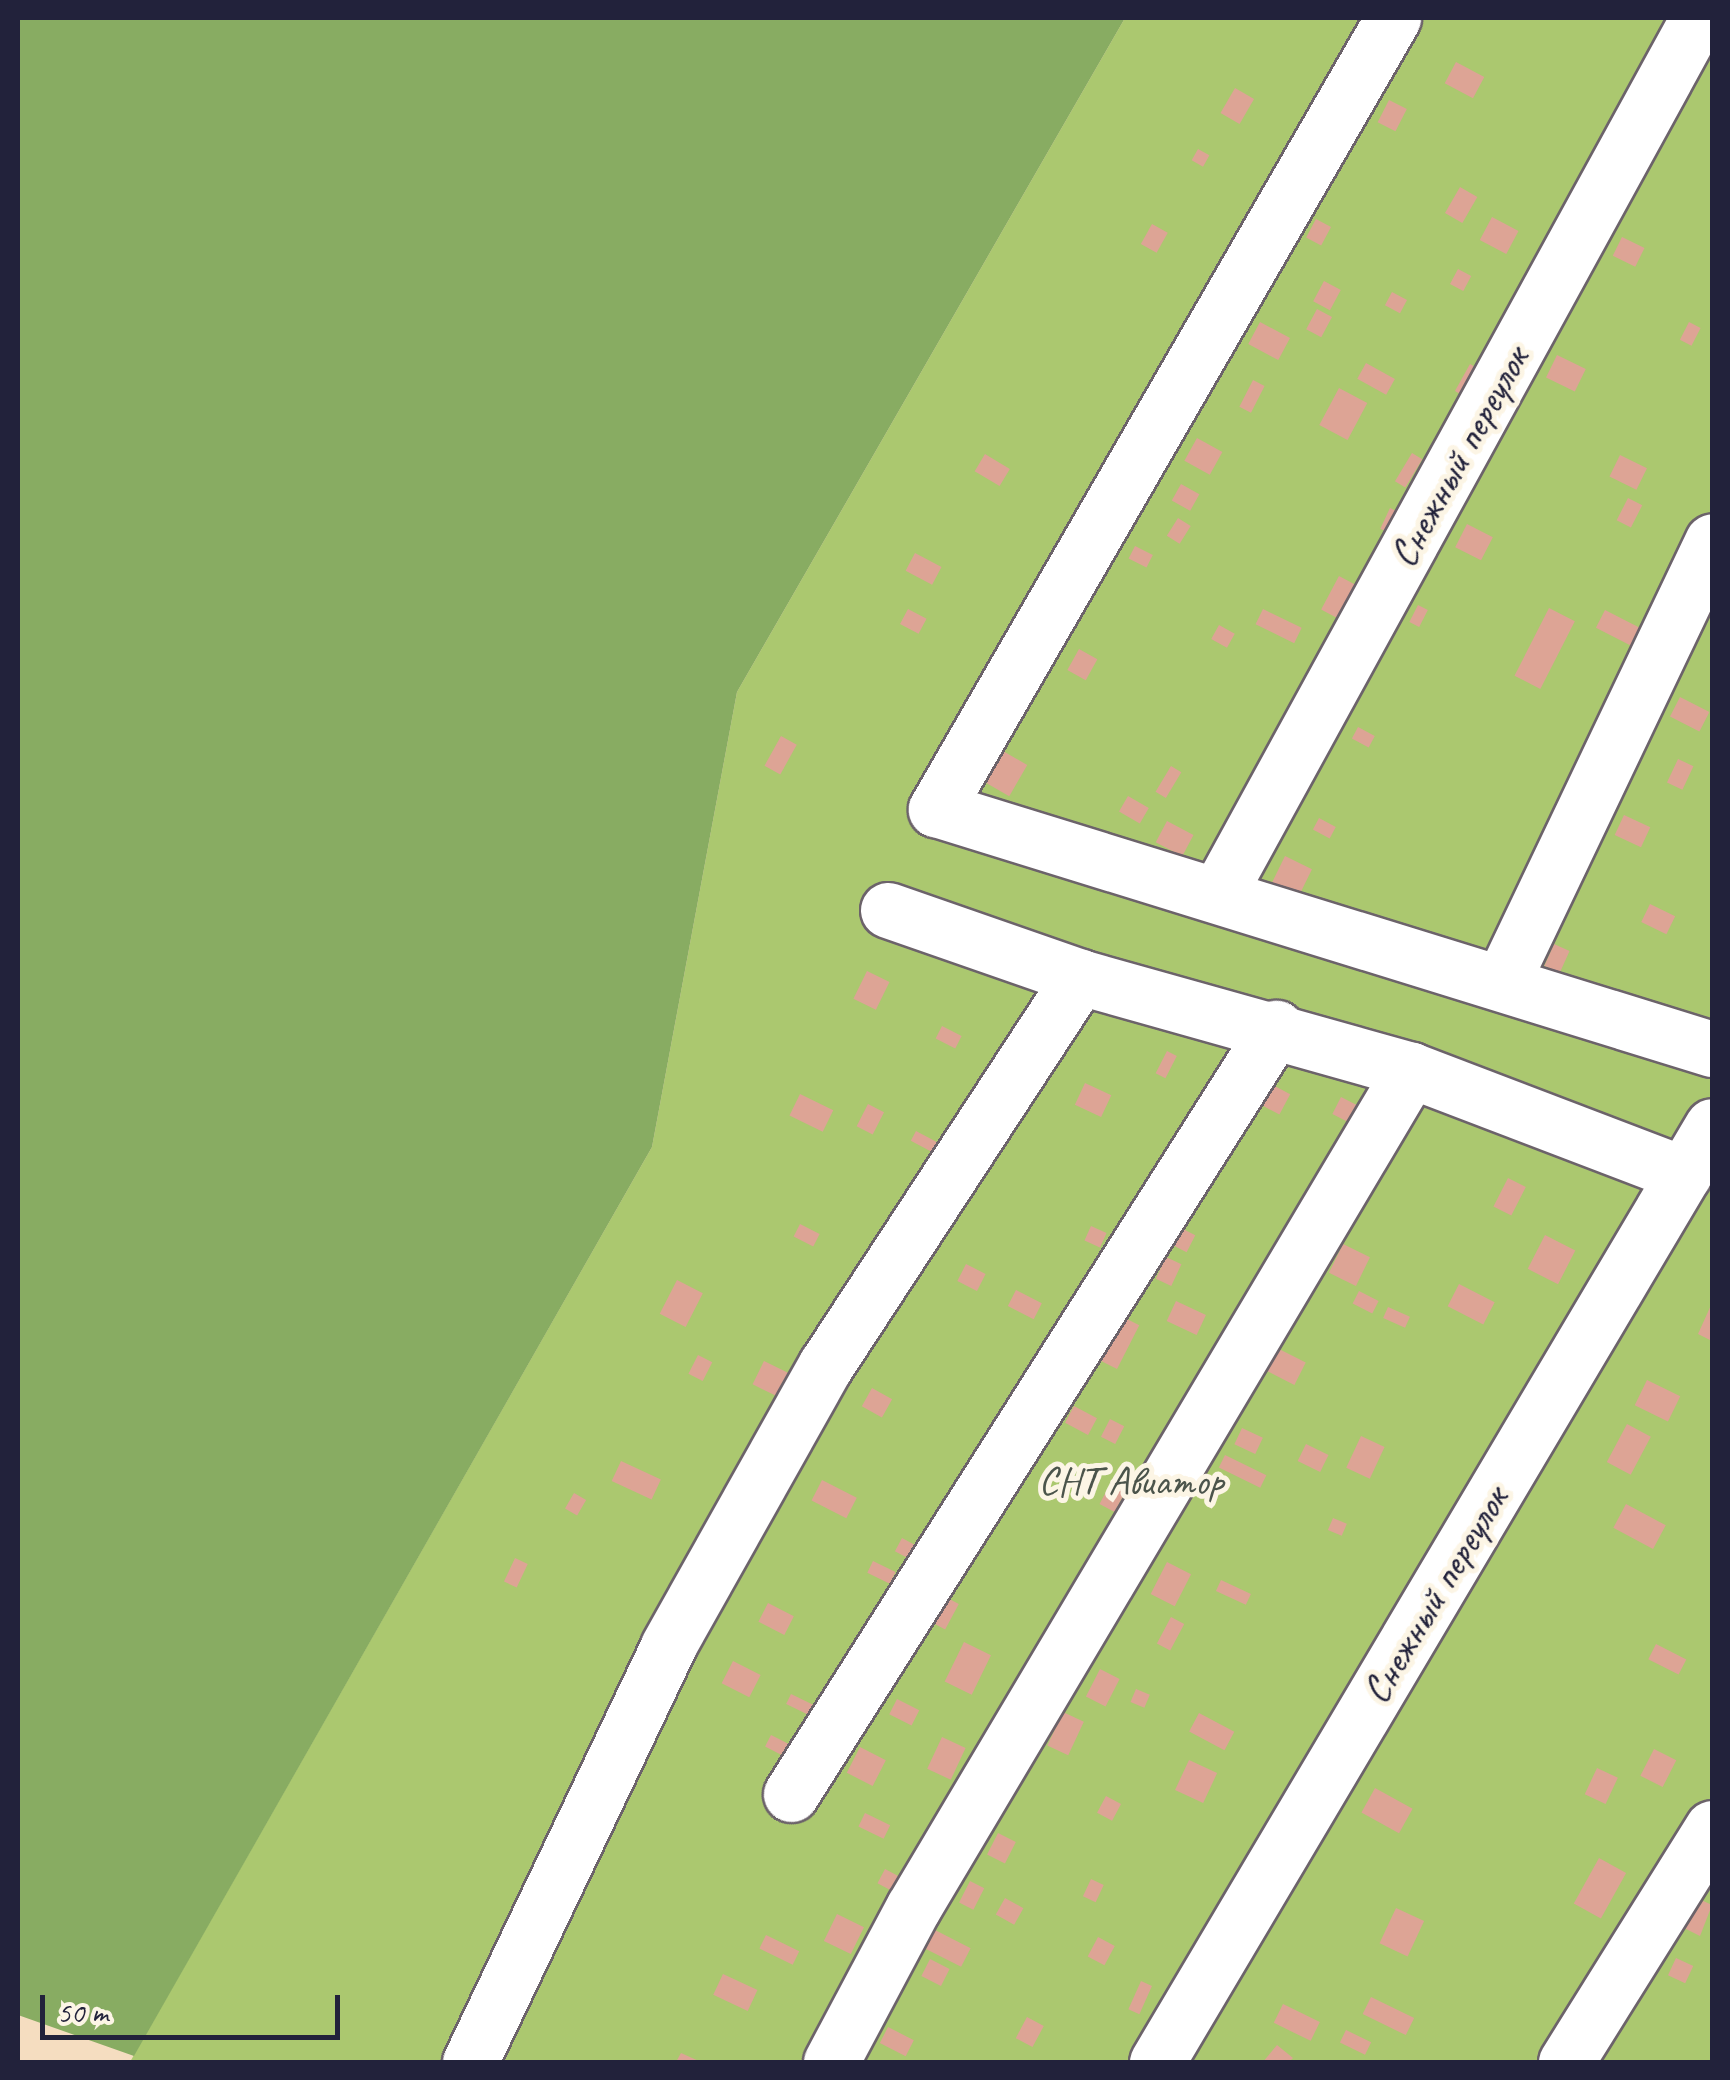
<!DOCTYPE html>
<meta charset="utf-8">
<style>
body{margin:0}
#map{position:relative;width:1730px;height:2080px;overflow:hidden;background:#f5ddc0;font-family:Caveat,sans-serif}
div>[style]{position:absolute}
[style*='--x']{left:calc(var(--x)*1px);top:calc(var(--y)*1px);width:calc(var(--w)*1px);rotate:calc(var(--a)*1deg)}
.green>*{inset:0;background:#abc86f}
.forest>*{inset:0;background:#88ac62}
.building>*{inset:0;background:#dda495;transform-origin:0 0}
.roads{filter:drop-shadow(2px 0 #6c636a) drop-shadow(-2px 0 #6c636a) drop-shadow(0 2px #6c636a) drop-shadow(0 -2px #6c636a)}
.minor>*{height:55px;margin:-27.5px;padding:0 27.5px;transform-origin:27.5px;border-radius:27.5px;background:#fff}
span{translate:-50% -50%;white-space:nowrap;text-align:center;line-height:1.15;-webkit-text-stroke:10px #fcf5e5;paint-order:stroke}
.street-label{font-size:40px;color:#22223b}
.park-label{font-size:40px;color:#4b544b}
.frame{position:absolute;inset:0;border:20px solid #22223b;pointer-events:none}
.scale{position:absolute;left:40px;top:1995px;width:300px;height:45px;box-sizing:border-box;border:5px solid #22223b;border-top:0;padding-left:12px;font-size:30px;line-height:35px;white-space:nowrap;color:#22223b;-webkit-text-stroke:8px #fcf5e5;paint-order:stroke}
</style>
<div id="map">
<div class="green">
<div style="clip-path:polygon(1125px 18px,1712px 18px,1712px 2062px,130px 2062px,652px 1147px,737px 692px)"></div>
</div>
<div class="forest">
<div style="clip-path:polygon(18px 18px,1125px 18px,737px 692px,652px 1147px,134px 2056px,18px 2015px)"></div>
</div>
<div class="building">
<div style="left:1456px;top:62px;width:32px;height:24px;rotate:28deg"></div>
<div style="left:1235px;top:88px;width:22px;height:29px;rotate:30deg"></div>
<div style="left:1389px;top:100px;width:20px;height:25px;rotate:27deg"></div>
<div style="left:1198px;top:149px;width:13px;height:13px;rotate:29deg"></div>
<div style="left:1460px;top:187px;width:20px;height:30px;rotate:30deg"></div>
<div style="left:1492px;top:217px;width:30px;height:26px;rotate:28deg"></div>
<div style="left:1316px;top:219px;width:17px;height:21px;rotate:28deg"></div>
<div style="left:1152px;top:224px;width:18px;height:23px;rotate:29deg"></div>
<div style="left:1622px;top:237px;width:25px;height:21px;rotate:26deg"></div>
<div style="left:1458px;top:269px;width:15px;height:17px;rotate:28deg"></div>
<div style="left:1324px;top:281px;width:19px;height:23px;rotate:28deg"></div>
<div style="left:1392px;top:292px;width:17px;height:15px;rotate:28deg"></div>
<div style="left:1317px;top:309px;width:17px;height:23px;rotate:28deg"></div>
<div style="left:1260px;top:322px;width:34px;height:25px;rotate:28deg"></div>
<div style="left:1689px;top:322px;width:13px;height:20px;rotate:27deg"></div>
<div style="left:1557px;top:355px;width:32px;height:25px;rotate:26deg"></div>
<div style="left:1366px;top:363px;width:33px;height:18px;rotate:29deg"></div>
<div style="left:1470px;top:364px;width:13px;height:31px;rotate:29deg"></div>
<div style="left:1253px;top:380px;width:13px;height:30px;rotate:27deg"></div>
<div style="left:1339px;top:388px;width:32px;height:42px;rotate:28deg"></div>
<div style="left:1197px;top:438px;width:29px;height:26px;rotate:29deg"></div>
<div style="left:1412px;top:453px;width:12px;height:33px;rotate:31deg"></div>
<div style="left:985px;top:454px;width:29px;height:20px;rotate:31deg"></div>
<div style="left:1620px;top:455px;width:30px;height:24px;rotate:26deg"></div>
<div style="left:1181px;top:484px;width:21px;height:19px;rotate:29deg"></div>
<div style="left:1628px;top:498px;width:16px;height:25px;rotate:27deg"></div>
<div style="left:1390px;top:508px;width:17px;height:23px;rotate:25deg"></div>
<div style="left:1178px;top:518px;width:15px;height:21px;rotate:32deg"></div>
<div style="left:1467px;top:524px;width:29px;height:26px;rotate:27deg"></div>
<div style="left:1135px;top:546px;width:20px;height:14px;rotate:27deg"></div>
<div style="left:915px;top:553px;width:30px;height:20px;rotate:28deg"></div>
<div style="left:1339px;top:576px;width:27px;height:38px;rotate:28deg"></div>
<div style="left:1418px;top:605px;width:11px;height:19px;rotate:27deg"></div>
<div style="left:1549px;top:608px;width:29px;height:76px;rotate:27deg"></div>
<div style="left:908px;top:609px;width:21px;height:17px;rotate:28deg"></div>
<div style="left:1263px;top:609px;width:43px;height:17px;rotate:26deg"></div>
<div style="left:1605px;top:610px;width:39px;height:20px;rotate:27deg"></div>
<div style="left:1219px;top:625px;width:18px;height:16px;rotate:29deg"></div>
<div style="left:1079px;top:649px;width:21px;height:24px;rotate:29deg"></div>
<div style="left:1680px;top:697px;width:33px;height:22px;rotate:27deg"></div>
<div style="left:1358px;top:727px;width:19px;height:13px;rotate:28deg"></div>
<div style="left:781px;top:736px;width:18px;height:34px;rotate:29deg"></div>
<div style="left:1003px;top:751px;width:28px;height:36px;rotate:30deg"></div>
<div style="left:1678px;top:759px;width:17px;height:26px;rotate:25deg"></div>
<div style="left:1171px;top:766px;width:12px;height:30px;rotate:31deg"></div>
<div style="left:1128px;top:796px;width:24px;height:18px;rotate:30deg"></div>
<div style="left:1624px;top:815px;width:29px;height:22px;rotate:25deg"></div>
<div style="left:1319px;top:818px;width:19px;height:13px;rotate:28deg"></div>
<div style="left:1167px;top:821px;width:30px;height:24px;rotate:28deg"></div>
<div style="left:1285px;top:856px;width:30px;height:35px;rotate:26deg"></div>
<div style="left:1650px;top:904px;width:28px;height:20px;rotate:26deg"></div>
<div style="left:1554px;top:944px;width:17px;height:24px;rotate:24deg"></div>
<div style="left:867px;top:971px;width:25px;height:31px;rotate:26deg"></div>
<div style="left:942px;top:1026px;width:22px;height:14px;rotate:27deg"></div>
<div style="left:1167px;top:1051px;width:11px;height:25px;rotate:27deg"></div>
<div style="left:1085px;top:1083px;width:29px;height:24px;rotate:25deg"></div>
<div style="left:1269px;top:1083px;width:24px;height:23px;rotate:28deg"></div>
<div style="left:800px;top:1094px;width:37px;height:24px;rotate:26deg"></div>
<div style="left:1341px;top:1097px;width:28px;height:19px;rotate:27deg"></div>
<div style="left:868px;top:1104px;width:18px;height:25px;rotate:27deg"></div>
<div style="left:916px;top:1131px;width:24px;height:11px;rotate:28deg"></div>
<div style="left:1508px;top:1178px;width:20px;height:32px;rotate:27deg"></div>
<div style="left:800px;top:1224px;width:22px;height:14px;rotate:27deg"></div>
<div style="left:1091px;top:1226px;width:17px;height:16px;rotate:24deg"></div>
<div style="left:1181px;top:1228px;width:16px;height:19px;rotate:27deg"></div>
<div style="left:1545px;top:1235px;width:34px;height:38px;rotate:27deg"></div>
<div style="left:1343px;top:1244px;width:30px;height:32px;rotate:26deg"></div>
<div style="left:1166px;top:1257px;width:17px;height:24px;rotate:25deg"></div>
<div style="left:966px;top:1264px;width:22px;height:19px;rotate:27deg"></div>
<div style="left:677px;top:1280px;width:29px;height:38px;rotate:27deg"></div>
<div style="left:1459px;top:1284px;width:40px;height:25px;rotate:27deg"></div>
<div style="left:1016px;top:1290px;width:29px;height:18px;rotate:27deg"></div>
<div style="left:1359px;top:1291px;width:22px;height:14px;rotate:27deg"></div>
<div style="left:1176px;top:1301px;width:33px;height:22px;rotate:25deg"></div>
<div style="clip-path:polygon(1712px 1303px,1712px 1341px,1698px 1334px)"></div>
<div style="left:1388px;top:1307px;width:24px;height:12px;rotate:24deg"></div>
<div style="left:1117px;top:1314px;width:25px;height:49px;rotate:27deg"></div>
<div style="left:1279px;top:1349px;width:30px;height:25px;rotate:27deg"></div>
<div style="left:698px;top:1355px;width:16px;height:21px;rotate:27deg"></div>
<div style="left:764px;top:1361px;width:34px;height:26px;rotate:26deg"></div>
<div style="left:1647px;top:1380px;width:37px;height:28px;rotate:26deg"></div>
<div style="left:872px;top:1388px;width:23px;height:21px;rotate:29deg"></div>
<div style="left:1074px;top:1406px;width:26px;height:19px;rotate:28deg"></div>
<div style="left:1110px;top:1419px;width:16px;height:20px;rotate:27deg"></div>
<div style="left:1627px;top:1424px;width:27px;height:43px;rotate:28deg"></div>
<div style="left:1242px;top:1428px;width:23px;height:18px;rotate:25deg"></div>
<div style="left:1361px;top:1436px;width:26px;height:35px;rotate:25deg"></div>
<div style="left:1306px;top:1444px;width:25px;height:19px;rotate:26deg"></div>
<div style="left:1225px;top:1455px;width:46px;height:14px;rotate:26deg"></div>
<div style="left:621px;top:1461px;width:44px;height:22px;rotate:25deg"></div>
<div style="left:1116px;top:1473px;width:17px;height:35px;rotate:28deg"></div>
<div style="left:822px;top:1480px;width:39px;height:23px;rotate:27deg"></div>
<div style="left:574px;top:1493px;width:14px;height:18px;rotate:30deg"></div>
<div style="left:1626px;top:1504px;width:45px;height:27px;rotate:28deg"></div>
<div style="left:1333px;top:1518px;width:15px;height:13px;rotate:23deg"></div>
<div style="left:902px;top:1538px;width:19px;height:15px;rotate:28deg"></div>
<div style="left:515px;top:1558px;width:14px;height:26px;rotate:25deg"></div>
<div style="left:873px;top:1561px;width:25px;height:13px;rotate:26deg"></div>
<div style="left:1167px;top:1562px;width:27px;height:36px;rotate:27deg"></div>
<div style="left:1221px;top:1580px;width:33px;height:12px;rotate:25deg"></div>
<div style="left:942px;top:1595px;width:19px;height:29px;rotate:28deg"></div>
<div style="left:768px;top:1603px;width:29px;height:21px;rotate:27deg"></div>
<div style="left:1171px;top:1617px;width:15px;height:30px;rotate:28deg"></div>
<div style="left:964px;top:1642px;width:30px;height:44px;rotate:26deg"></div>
<div style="left:1656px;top:1644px;width:34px;height:17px;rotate:27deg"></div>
<div style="left:733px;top:1661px;width:31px;height:25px;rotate:27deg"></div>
<div style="left:1100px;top:1669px;width:22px;height:31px;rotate:27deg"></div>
<div style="left:1136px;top:1689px;width:15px;height:14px;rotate:23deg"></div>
<div style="left:791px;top:1694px;width:28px;height:11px;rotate:26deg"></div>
<div style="left:897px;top:1699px;width:25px;height:17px;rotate:27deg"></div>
<div style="left:1063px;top:1712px;width:23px;height:37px;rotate:25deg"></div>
<div style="left:1199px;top:1713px;width:40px;height:21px;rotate:28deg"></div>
<div style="left:771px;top:1735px;width:25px;height:13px;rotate:27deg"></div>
<div style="left:942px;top:1737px;width:26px;height:35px;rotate:25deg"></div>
<div style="left:860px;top:1747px;width:29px;height:29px;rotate:27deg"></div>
<div style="left:1654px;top:1749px;width:25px;height:30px;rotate:27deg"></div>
<div style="left:1189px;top:1760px;width:31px;height:33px;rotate:25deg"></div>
<div style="left:1597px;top:1768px;width:23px;height:29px;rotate:25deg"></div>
<div style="left:1375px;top:1788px;width:43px;height:28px;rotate:29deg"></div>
<div style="left:1106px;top:1796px;width:17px;height:19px;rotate:28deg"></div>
<div style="left:865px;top:1813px;width:28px;height:15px;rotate:26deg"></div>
<div style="left:998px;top:1833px;width:20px;height:24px;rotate:27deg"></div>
<div style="left:1599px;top:1858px;width:31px;height:52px;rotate:29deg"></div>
<div style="left:885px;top:1869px;width:15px;height:16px;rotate:28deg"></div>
<div style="left:1091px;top:1879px;width:14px;height:19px;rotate:25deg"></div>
<div style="left:970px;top:1881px;width:16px;height:24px;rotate:27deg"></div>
<div style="left:1005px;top:1898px;width:21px;height:19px;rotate:29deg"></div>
<div style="clip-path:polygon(1699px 1899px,1712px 1905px,1700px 1936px,1684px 1928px)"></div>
<div style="left:1396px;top:1908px;width:31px;height:39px;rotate:25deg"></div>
<div style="left:837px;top:1914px;width:30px;height:30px;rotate:26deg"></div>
<div style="left:935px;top:1930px;width:40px;height:21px;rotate:27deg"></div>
<div style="left:766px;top:1935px;width:37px;height:15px;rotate:26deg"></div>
<div style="left:1098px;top:1937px;width:19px;height:22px;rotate:28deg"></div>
<div style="left:1676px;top:1958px;width:19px;height:19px;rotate:25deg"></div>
<div style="left:930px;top:1959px;width:22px;height:19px;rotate:27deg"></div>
<div style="left:723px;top:1974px;width:38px;height:23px;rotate:25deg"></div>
<div style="left:1141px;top:1981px;width:12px;height:31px;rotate:24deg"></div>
<div style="left:1371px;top:1997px;width:48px;height:19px;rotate:26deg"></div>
<div style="left:1283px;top:2004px;width:41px;height:21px;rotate:26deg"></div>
<div style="left:1027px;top:2017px;width:19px;height:24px;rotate:28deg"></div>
<div style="left:888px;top:2027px;width:29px;height:18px;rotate:27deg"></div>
<div style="left:1346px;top:2030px;width:28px;height:14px;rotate:26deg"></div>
<div style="clip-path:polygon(1277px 2045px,1293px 2058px,1289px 2062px,1263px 2062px)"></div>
<div style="clip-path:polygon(681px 2053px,701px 2062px,676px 2062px)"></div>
</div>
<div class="roads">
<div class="minor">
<div style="--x:1393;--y:18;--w:914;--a:120.02"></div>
<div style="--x:936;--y:809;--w:812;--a:17.19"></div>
<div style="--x:1218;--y:894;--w:999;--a:-61.28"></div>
<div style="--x:888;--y:910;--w:203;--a:19.2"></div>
<div style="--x:1080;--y:977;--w:344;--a:15.7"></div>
<div style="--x:1411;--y:1070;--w:292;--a:20.9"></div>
<div style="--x:1503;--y:980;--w:486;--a:-64.5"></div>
<div style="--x:791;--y:1794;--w:907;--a:-57.66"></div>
<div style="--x:470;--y:2062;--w:461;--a:-64.5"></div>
<div style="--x:668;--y:1646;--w:322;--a:-60.7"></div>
<div style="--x:826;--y:1365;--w:464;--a:-56.8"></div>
<div style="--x:831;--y:2062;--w:174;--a:-62"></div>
<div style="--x:913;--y:1908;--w:975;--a:-59.28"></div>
<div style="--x:1157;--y:2062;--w:1088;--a:-59.33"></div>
<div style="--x:1566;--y:2062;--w:276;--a:-58"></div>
</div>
</div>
<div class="street-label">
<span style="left:1459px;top:457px;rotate:-61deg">Снежный переулок</span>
<span style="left:1435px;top:1595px;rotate:-59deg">Снежный переулок</span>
</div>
<div class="park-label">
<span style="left:1131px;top:1481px">СНТ Авиатор</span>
</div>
<div class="frame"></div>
<div class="scale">50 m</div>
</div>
